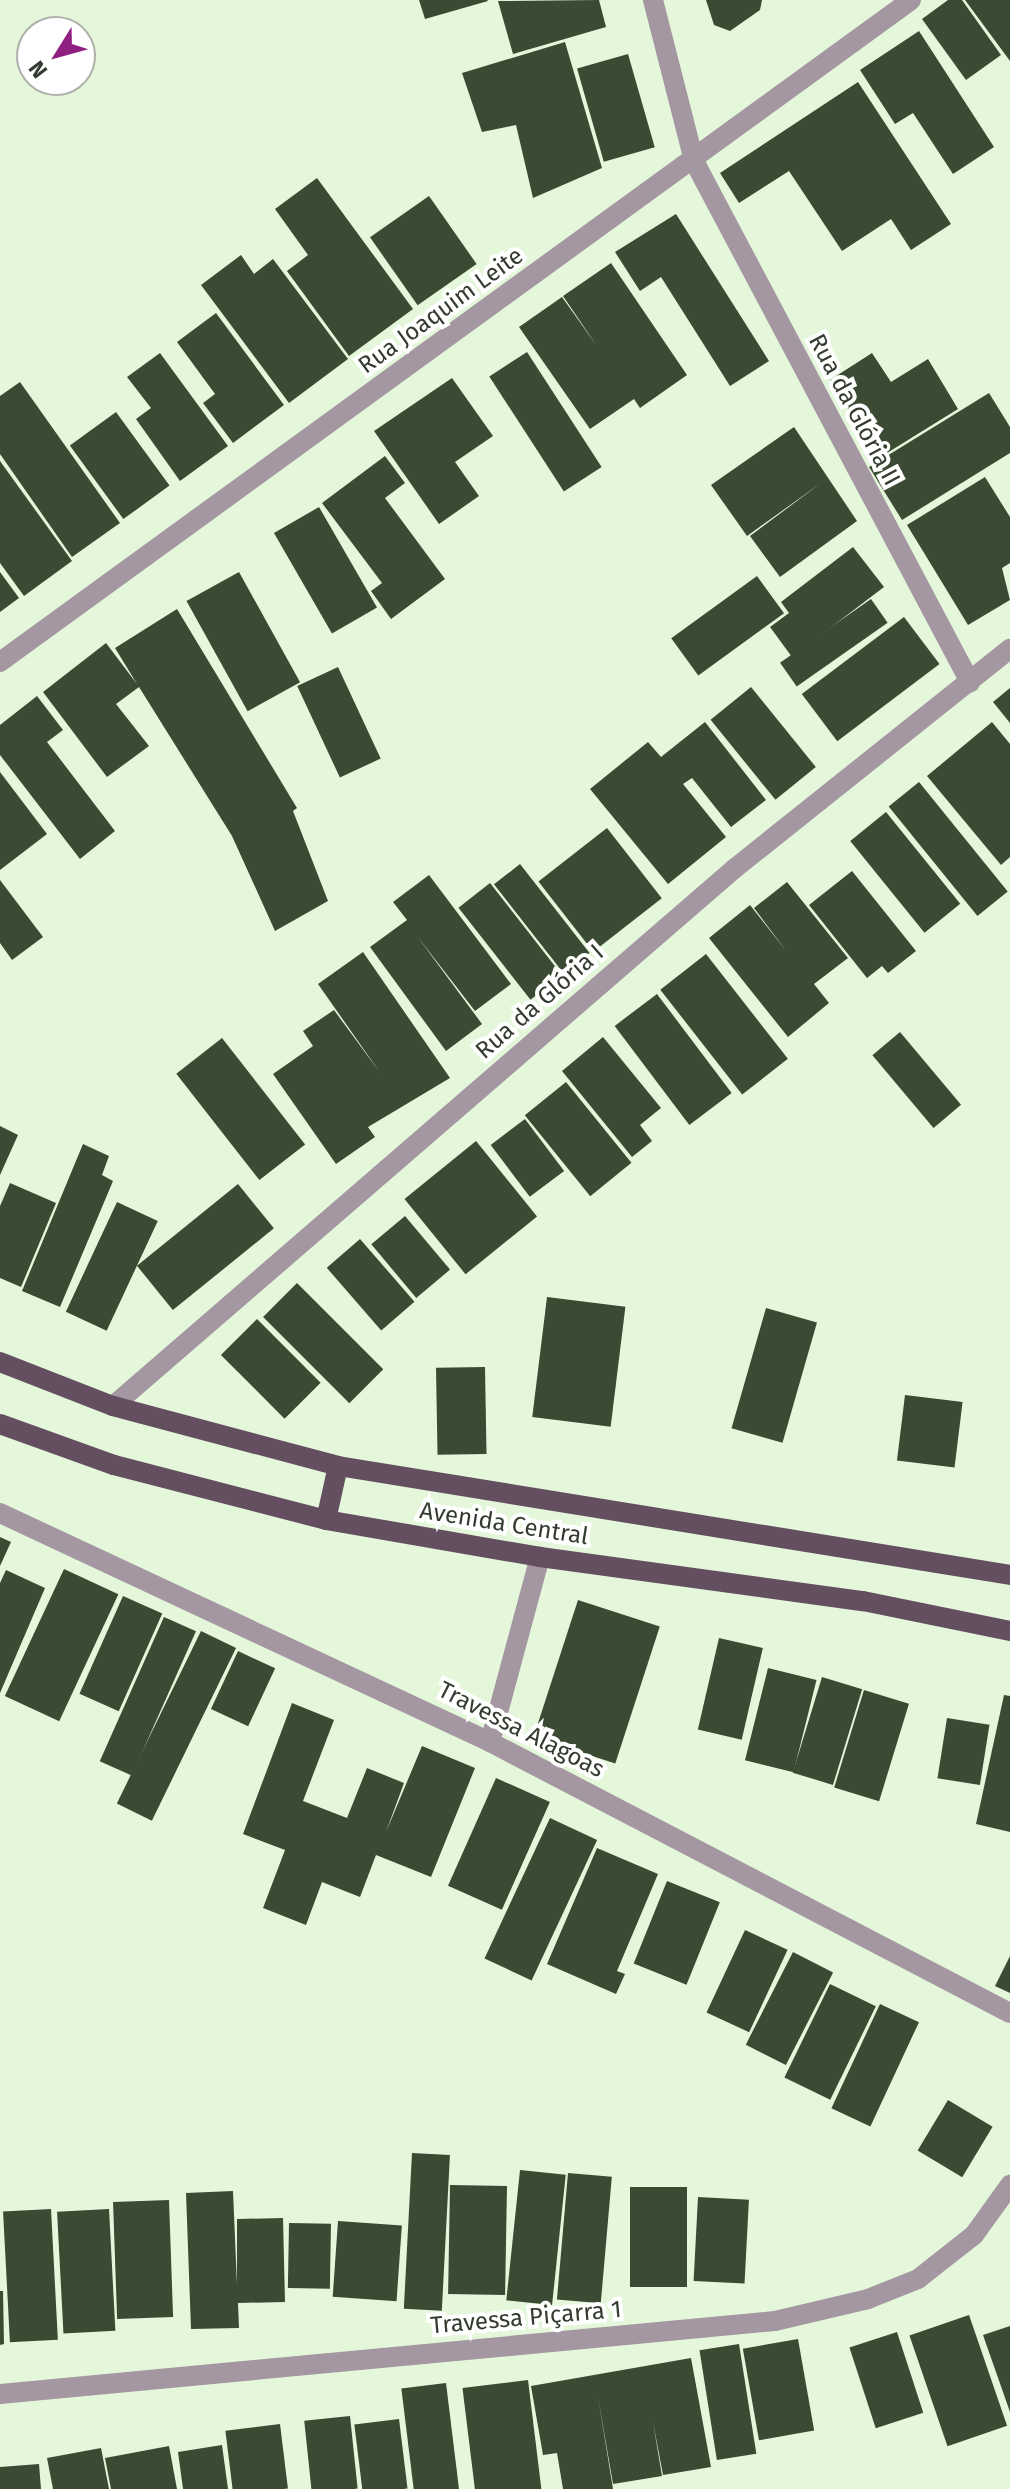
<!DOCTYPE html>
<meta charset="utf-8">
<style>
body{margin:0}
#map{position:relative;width:1010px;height:2489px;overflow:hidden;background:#e5f7db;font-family:"Fira Sans",sans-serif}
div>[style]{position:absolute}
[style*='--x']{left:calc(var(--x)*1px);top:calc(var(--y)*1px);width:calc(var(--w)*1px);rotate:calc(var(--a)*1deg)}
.building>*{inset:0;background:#3b4a32;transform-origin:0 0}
.minor>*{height:20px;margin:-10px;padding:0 10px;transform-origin:10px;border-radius:10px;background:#a497a1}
.major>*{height:20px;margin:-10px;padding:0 10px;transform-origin:10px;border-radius:10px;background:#644f60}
span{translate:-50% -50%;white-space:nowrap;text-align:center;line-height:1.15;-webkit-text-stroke:8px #fff;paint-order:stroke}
.street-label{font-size:24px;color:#343b30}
.north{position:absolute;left:16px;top:16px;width:80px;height:80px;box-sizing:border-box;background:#fff;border:2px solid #aeb1ac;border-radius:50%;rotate:233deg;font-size:22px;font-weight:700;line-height:32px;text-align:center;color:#343b30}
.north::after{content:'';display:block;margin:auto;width:28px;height:36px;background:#8f2082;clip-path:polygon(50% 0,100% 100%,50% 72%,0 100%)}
</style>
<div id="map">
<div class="building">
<div style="clip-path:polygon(419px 0,487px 0,488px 1px,425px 19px)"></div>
<div style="clip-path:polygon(599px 0,606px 27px,513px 54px,498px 1px)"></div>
<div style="clip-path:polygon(706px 0,762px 0,760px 10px,730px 31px,714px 25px)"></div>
<div style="clip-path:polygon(948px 0,962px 0,1001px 55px,966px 80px,922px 19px)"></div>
<div style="clip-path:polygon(965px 0,1010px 0,1010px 61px)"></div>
<div style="clip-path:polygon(919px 31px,994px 147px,953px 174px,913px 113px,895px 124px,860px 70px)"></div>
<div style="clip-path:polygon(565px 42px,602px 168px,533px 198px,516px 125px,482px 132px,462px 73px)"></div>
<div style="left:628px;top:54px;width:97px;height:53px;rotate:74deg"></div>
<div style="clip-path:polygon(858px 82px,951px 224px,911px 250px,891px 219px,842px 251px,789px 171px,739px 203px,720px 173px)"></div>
<div style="clip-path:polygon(317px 178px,413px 309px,349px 356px,287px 271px,308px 255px,275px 209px)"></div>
<div style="left:429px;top:196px;width:83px;height:72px;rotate:55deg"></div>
<div style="clip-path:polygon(676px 214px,769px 361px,730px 386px,661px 277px,640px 291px,615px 252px)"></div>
<div style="clip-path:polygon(241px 255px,254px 274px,273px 259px,348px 359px,289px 403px,201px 285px)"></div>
<div style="clip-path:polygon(611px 263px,687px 375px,640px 408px,634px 399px,590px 429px,519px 327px,562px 297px,597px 346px,563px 296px)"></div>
<div style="clip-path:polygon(216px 313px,284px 405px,233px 443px,203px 403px,215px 394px,177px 342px)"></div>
<div style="left:527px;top:352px;width:137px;height:45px;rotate:57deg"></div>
<div style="clip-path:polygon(160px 353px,228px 446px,180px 481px,136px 419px,151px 408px,127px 377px)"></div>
<div style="clip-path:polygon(872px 353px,891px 382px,928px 359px,958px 409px,879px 458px,830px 380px)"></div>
<div style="clip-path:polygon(452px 378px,493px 436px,455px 462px,479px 496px,439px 524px,374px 431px)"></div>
<div style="clip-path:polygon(20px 382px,120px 523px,72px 557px,0 454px,0 396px)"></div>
<div style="clip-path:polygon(989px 393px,1010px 427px,1010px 453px,902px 520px,869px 467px)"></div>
<div style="left:116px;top:412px;width:91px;height:57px;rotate:54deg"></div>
<div style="clip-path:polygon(794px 427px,857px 521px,780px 577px,750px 536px,821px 483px,747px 536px,711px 485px)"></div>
<div style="clip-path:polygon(385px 456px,405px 483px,385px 498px,445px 579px,391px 619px,371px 591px,382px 583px,322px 503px)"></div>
<div style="clip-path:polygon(0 461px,72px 561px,24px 596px,0 563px)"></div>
<div style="clip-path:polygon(985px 477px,1010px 517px,1010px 563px,1002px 568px,1010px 600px,968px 625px,907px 525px)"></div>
<div style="left:319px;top:507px;width:116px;height:52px;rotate:60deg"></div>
<div style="clip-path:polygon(853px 547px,884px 587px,792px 657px,770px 627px,789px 613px,781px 602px)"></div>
<div style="clip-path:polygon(0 572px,19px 598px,0 612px)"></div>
<div style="left:239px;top:572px;width:126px;height:60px;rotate:61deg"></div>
<div style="left:757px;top:576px;width:46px;height:106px;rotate:54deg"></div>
<div style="left:871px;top:599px;width:29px;height:111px;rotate:55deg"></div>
<div style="clip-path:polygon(177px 609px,297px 808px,293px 811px,328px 901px,275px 931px,232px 836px,139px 687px,116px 704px,149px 746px,107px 777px,43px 692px,106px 643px,137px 684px,115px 648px)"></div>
<div style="left:904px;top:617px;width:59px;height:128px;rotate:53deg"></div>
<div style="left:338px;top:667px;width:101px;height:45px;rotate:65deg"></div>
<div style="left:751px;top:687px;width:103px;height:52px;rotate:51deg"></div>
<div style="clip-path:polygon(1010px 688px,1010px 723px,993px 702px)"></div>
<div style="clip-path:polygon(37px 696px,63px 730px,47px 742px,115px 831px,80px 859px,0 755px,0 725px)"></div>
<div style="clip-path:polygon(705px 722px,766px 800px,731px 827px,692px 778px,683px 784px,726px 837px,668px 884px,590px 789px,648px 742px,661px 757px)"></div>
<div style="clip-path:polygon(992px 722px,1010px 744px,1010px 857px,1001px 865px,927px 776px)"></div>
<div style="clip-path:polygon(0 772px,47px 834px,0 870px)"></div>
<div style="left:919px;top:782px;width:141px;height:39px;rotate:51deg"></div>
<div style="left:886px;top:812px;width:118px;height:46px;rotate:51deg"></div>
<div style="left:607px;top:828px;width:89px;height:87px;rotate:52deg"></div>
<div style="left:520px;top:864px;width:113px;height:33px;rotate:52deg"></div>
<div style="clip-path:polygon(852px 871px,916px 951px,888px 973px,882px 966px,867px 978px,809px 905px)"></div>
<div style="clip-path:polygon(429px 875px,511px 984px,475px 1011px,417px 936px,482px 1024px,446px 1051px,370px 947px,407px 920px,393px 902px)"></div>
<div style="clip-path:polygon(0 880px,43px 937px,12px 960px,0 943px)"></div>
<div style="clip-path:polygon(787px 882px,848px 958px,814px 984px,829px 1003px,788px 1037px,709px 938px,750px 905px,787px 952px,754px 908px)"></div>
<div style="left:490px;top:883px;width:117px;height:40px;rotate:52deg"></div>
<div style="clip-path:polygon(363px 952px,450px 1078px,368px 1127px,375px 1137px,336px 1164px,273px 1074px,313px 1046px,303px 1031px,334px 1010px,381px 1074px,318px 984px)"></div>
<div style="left:706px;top:954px;width:133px;height:58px;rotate:52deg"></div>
<div style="left:657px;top:994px;width:124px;height:53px;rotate:53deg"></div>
<div style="left:900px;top:1032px;width:95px;height:36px;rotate:50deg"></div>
<div style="clip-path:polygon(603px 1037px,661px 1108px,640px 1125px,652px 1141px,632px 1157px,562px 1071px)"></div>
<div style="left:222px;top:1038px;width:135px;height:58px;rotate:52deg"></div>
<div style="left:566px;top:1082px;width:104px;height:53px;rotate:51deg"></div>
<div style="left:525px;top:1119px;width:65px;height:43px;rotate:53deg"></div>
<div style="clip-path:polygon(0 1126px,18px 1135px,0 1175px)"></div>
<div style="left:476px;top:1141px;width:97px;height:92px;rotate:51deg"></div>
<div style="clip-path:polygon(83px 1144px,109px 1156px,102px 1175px,113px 1181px,60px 1307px,22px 1291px)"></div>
<div style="clip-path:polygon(10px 1183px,56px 1203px,21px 1287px,0 1278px,0 1206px)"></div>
<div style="left:238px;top:1184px;width:57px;height:130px;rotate:51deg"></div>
<div style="left:117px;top:1202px;width:45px;height:121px;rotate:25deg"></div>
<div style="left:405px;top:1216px;width:70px;height:44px;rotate:50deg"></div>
<div style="left:360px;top:1239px;width:83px;height:44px;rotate:49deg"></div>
<div style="left:297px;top:1283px;width:122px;height:48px;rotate:45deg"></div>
<div style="left:547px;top:1297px;width:79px;height:121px;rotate:7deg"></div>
<div style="left:766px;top:1308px;width:53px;height:125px;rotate:16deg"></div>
<div style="left:257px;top:1319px;width:90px;height:51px;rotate:45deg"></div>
<div style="left:485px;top:1367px;width:87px;height:49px;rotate:89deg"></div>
<div style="left:905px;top:1395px;width:58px;height:66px;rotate:7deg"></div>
<div style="clip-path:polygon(0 1537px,11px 1542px,0 1566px)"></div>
<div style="left:64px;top:1569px;width:60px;height:140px;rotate:25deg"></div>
<div style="clip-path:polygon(6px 1570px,45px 1588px,0 1693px,0 1583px)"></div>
<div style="left:123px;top:1596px;width:43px;height:107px;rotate:24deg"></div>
<div style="left:578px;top:1600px;width:86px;height:144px;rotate:18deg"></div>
<div style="left:164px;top:1617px;width:35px;height:158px;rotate:24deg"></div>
<div style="left:201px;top:1631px;width:39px;height:192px;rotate:26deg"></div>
<div style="left:719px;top:1638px;width:45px;height:94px;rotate:13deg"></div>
<div style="left:238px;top:1651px;width:41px;height:64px;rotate:25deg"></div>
<div style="left:768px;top:1668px;width:50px;height:95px;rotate:14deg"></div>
<div style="left:822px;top:1677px;width:42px;height:100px;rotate:17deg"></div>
<div style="left:864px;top:1690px;width:47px;height:102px;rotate:17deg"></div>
<div style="clip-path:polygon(1004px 1695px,1010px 1696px,1010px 1832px,976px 1824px)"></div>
<div style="clip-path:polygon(292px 1703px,334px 1720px,303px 1801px,347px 1818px,367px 1768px,404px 1783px,386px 1832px,422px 1746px,475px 1768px,431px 1877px,376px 1855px,360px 1897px,322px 1882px,306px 1925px,263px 1908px,285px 1850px,243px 1834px)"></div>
<div style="left:947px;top:1718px;width:43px;height:61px;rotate:9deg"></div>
<div style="left:496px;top:1778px;width:59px;height:118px;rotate:24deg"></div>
<div style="left:550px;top:1818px;width:52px;height:155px;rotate:25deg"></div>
<div style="clip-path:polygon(597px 1848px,658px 1874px,617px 1971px,625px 1974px,616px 1994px,547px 1964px)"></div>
<div style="left:667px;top:1881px;width:57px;height:89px;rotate:22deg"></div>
<div style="left:745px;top:1930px;width:47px;height:91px;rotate:25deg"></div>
<div style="left:793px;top:1952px;width:45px;height:104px;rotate:27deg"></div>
<div style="clip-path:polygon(1010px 1956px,1010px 1993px,995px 1986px)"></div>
<div style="left:830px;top:1984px;width:51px;height:104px;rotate:26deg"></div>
<div style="left:880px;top:2004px;width:43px;height:115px;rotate:25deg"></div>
<div style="left:948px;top:2100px;width:52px;height:59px;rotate:31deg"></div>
<div style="left:412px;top:2153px;width:38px;height:156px;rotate:3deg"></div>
<div style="left:520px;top:2170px;width:46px;height:131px;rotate:6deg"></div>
<div style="left:568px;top:2173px;width:44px;height:127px;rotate:5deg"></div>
<div style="left:450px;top:2185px;width:57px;height:109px;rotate:1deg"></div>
<div style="left:630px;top:2187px;width:57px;height:100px"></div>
<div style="clip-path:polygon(233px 2191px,237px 2285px,237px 2219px,283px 2218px,285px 2302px,238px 2303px,239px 2328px,191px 2329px,186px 2193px)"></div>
<div style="left:698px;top:2197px;width:51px;height:84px;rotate:3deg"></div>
<div style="left:169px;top:2200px;width:117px;height:56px;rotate:88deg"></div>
<div style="left:51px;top:2209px;width:131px;height:48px;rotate:87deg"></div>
<div style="left:109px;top:2209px;width:122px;height:52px;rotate:87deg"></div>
<div style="left:338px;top:2221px;width:64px;height:76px;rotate:4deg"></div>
<div style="left:289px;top:2223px;width:42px;height:65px;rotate:1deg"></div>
<div style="clip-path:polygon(0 2291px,3px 2291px,4px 2344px,0 2345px)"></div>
<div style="left:969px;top:2315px;width:117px;height:63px;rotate:71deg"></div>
<div style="clip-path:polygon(1010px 2326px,1010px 2412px,983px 2335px)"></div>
<div style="left:897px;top:2332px;width:85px;height:50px;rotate:72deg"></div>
<div style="left:798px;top:2339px;width:93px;height:56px;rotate:80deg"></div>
<div style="left:739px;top:2344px;width:111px;height:40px;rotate:81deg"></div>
<div style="clip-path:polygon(691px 2358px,711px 2467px,663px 2475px,653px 2422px,662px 2476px,613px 2484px,598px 2397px,613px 2489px,563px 2489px,557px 2453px,543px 2455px,531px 2386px)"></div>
<div style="left:528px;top:2380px;width:110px;height:66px;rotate:83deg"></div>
<div style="left:446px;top:2383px;width:107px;height:45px;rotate:83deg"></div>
<div style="left:350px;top:2416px;width:73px;height:46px;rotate:84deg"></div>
<div style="left:399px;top:2419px;width:70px;height:45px;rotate:83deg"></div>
<div style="left:280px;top:2424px;width:65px;height:55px;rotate:83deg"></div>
<div style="clip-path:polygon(222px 2445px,228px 2489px,183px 2489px,178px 2452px)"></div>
<div style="clip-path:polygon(169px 2446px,177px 2489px,111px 2489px,105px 2458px)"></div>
<div style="clip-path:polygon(101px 2448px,109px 2489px,53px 2489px,47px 2458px)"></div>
<div style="clip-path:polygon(39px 2464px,41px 2489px,0 2489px,0 2467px)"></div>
</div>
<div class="minor">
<div style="--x:653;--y:0;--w:166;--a:75.7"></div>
<div style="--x:694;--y:161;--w:590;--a:62.09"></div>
<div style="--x:0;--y:662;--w:1126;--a:-36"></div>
<div style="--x:113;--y:1406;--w:821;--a:-40.85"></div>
<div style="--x:734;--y:869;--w:353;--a:-38.6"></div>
<div style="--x:0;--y:1513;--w:541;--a:25.05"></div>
<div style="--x:490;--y:1742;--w:586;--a:27.53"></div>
<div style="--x:490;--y:1742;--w:192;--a:-74.9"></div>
<div style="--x:0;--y:2394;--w:778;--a:-5.38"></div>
<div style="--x:775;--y:2321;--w:96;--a:-13.3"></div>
<div style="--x:868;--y:2299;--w:54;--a:-21.8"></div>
<div style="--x:918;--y:2279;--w:71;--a:-38.2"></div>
<div style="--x:974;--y:2235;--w:62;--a:-54.2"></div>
</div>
<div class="major">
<div style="--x:0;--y:1362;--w:121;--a:21.3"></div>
<div style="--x:113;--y:1406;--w:233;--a:14.9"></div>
<div style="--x:338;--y:1466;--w:681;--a:9.21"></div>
<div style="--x:0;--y:1424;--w:121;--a:19.8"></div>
<div style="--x:114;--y:1465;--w:219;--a:14.5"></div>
<div style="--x:326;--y:1520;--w:217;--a:9.8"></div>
<div style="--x:540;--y:1557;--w:326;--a:7.8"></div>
<div style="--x:863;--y:1601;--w:150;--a:11.5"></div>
<div style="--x:326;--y:1520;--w:55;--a:-77.5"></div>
</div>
<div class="street-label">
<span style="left:441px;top:311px;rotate:-36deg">Rua Joaquim Leite</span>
<span style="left:854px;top:410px;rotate:62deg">Rua da Glória II</span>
<span style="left:540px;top:1002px;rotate:-41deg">Rua da Glória I</span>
<span style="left:504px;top:1524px;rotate:9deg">Avenida Central</span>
<span style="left:521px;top:1730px;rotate:27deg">Travessa Alagoas</span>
<span style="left:526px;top:2318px;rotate:-5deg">Travessa Piçarra 1</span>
</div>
<div class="north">N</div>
</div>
